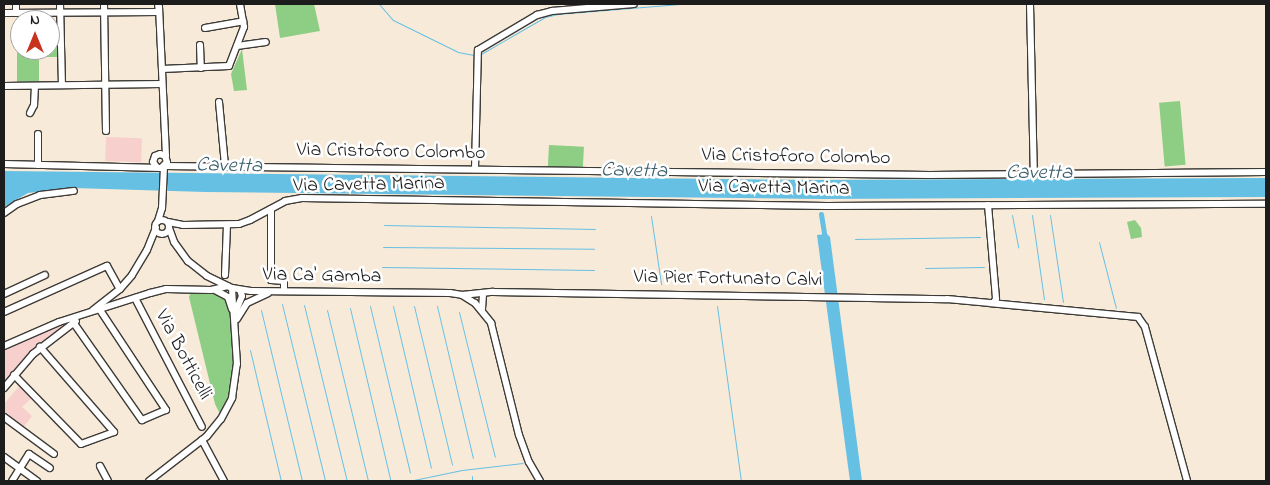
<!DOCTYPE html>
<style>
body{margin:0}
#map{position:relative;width:1270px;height:485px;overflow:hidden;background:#f8ead8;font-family:"Indie Flower",sans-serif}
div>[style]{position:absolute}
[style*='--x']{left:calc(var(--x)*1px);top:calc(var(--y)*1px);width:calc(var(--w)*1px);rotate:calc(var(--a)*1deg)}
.built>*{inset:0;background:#f7d0cd;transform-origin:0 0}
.green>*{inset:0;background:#8dcd84;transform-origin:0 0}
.water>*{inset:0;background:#66c0e4}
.stream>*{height:1px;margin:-0.5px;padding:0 0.5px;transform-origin:0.5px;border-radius:0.5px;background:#66c0e4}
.canal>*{height:5px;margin:-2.5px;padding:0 2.5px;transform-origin:2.5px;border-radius:2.5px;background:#66c0e4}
.roads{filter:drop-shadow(1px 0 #3d3b38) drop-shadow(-1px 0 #3d3b38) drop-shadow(0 1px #3d3b38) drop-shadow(0 -1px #3d3b38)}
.minor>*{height:6px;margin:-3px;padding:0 3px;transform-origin:3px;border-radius:3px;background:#fff}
.minor>.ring{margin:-3px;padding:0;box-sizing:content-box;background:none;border:6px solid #fff;border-radius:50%}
span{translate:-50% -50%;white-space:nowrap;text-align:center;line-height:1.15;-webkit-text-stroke:5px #fff;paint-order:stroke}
.street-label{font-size:20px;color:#1c1c1c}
.water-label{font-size:21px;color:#3a5e6c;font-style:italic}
.frame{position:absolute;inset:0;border:5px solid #1c1c1c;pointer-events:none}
.north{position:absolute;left:10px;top:10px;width:50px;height:50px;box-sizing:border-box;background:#fff;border:1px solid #a4a4a4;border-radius:50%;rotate:0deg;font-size:14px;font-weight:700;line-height:20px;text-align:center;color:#1c1c1c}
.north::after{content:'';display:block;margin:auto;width:18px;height:22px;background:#c8321e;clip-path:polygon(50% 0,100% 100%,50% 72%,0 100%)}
</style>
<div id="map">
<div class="built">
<div style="left:106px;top:137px;width:36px;height:24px;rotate:2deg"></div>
<div style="clip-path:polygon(88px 313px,58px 333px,4px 388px,4px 346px)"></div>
<div style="clip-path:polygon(21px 384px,33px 397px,22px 407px,32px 416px,23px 428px,4px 412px,4px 404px)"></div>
</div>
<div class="green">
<div style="clip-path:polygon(275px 4px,314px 4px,320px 31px,280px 38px)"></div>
<div style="clip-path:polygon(17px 16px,39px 16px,39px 20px,20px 20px,20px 50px,50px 50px,50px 38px,58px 38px,58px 57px,39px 57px,39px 81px,17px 82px)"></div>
<div style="clip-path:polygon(242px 49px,247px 90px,234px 91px,231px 74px)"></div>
<div style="left:1180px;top:101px;width:64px;height:21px;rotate:85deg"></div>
<div style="left:549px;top:145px;width:35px;height:23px;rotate:3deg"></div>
<div style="clip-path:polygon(1135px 220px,1141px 228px,1142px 237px,1131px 239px,1127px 222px)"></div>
<div style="clip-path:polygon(191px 292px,216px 292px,224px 296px,230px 307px,233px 324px,234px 373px,230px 396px,221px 416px,215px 404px,189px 297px)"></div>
</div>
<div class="water">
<div style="clip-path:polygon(4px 171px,814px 180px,1266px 178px,1266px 197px,820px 199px,205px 192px,73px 188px,28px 193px,4px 207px)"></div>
<div style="clip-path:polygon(827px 234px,830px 237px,862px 481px,850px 481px,817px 235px)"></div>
</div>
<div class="stream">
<div style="--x:379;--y:4;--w:21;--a:49"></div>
<div style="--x:393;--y:20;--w:72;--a:26.2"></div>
<div style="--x:458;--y:52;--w:16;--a:11"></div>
<div style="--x:481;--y:54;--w:74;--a:-30"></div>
<div style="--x:545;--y:17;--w:13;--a:-13"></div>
<div style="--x:558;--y:14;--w:122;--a:-4.7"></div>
<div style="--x:1012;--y:215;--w:33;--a:79"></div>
<div style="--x:1032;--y:215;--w:85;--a:81.9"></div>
<div style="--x:1050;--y:215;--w:88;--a:81.5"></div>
<div style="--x:651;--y:216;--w:69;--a:81.6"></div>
<div style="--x:384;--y:225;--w:211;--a:1.1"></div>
<div style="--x:855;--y:239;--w:125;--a:-0.9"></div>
<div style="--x:1099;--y:242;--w:68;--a:75.6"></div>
<div style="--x:383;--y:247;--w:211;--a:0.5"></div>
<div style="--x:382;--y:267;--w:212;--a:0.8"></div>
<div style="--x:925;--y:268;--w:59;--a:-1"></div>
<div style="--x:282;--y:304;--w:182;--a:76.3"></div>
<div style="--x:304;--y:305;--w:181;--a:76.3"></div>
<div style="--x:370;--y:306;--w:171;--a:76.5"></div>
<div style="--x:393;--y:306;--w:166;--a:76.8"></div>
<div style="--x:414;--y:306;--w:163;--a:76.5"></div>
<div style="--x:437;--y:306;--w:156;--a:76.7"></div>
<div style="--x:717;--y:306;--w:177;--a:82.2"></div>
<div style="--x:350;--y:308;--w:176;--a:76.8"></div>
<div style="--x:261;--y:310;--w:176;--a:76.5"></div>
<div style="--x:327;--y:310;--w:176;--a:76.5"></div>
<div style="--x:459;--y:312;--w:149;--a:76.1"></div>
<div style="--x:250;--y:350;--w:135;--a:76.7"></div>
<div style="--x:472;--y:476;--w:5;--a:90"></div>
<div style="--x:409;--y:481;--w:54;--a:-11.7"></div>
<div style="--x:462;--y:470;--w:61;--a:-6.5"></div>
</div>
<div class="canal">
<div style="--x:821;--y:214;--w:26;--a:81"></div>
</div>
<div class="roads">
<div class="minor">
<div style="--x:16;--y:4;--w:9;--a:90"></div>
<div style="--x:60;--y:4;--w:81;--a:88.6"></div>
<div style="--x:104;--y:4;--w:127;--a:89.1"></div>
<div style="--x:1030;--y:4;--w:170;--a:88.7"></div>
<div style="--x:159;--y:7;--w:149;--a:87.3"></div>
<div style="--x:4;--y:13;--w:155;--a:-0.4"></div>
<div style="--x:159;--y:12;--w:8;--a:-97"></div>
<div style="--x:205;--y:28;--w:39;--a:-10"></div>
<div style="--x:200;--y:45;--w:23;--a:88"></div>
<div style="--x:237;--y:46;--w:29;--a:-8"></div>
<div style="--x:162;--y:69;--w:67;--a:-2.6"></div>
<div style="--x:229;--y:66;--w:42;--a:-69"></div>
<div style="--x:244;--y:27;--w:23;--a:-100"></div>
<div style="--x:4;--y:86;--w:158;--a:-0.7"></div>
<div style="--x:219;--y:102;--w:64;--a:84.6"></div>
<div style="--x:30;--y:113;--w:9;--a:-63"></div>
<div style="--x:34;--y:105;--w:19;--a:-87"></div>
<div style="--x:38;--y:134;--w:31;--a:90"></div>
<div style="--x:4;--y:164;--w:157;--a:1.5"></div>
<div style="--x:161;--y:168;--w:8;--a:-45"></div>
<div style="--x:167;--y:162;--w:6;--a:-108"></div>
<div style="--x:165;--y:156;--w:5;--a:-158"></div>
<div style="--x:160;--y:154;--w:5;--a:158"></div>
<div style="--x:155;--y:156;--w:6;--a:108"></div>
<div style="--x:153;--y:162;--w:5;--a:53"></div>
<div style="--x:165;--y:166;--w:765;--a:0.67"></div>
<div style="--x:930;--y:175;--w:336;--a:-0.5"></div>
<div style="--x:475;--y:169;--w:119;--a:-88.6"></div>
<div style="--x:478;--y:50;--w:69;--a:-30.7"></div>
<div style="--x:537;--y:15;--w:16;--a:-15"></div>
<div style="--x:552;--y:11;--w:82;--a:-4.9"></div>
<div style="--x:988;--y:205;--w:94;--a:85.1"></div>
<div style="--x:996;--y:299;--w:4;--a:124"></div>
<div style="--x:271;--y:209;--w:71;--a:90"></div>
<div style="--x:271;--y:280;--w:13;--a:4"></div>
<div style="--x:284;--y:281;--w:10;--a:90"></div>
<div style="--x:4;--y:213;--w:16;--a:-35"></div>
<div style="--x:17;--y:204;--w:25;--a:-21"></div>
<div style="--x:40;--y:195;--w:34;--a:-7"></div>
<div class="ring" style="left:155px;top:220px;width:8px;height:8px"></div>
<div style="--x:158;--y:221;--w:14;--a:-73"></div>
<div style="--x:162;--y:208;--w:41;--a:-87.2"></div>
<div style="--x:168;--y:222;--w:15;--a:11"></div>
<div style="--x:183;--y:225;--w:56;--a:-1"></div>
<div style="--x:239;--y:224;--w:12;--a:-20"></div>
<div style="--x:250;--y:220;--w:40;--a:-28"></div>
<div style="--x:285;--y:201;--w:17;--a:-10"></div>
<div style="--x:302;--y:198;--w:525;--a:0.87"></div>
<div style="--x:827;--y:206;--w:439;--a:-0.3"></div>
<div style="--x:169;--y:228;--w:15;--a:70"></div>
<div style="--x:174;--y:242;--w:24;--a:54"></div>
<div style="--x:188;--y:261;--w:24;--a:38"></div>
<div style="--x:207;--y:276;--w:28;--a:26"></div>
<div style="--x:232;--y:288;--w:19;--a:9"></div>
<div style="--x:251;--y:291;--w:199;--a:0.6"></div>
<div style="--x:450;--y:293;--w:12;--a:9"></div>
<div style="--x:462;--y:295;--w:15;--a:32"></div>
<div style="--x:475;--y:303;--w:26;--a:51"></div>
<div style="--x:491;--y:323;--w:115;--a:76"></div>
<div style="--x:519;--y:435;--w:29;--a:70"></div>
<div style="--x:529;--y:462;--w:22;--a:60"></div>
<div style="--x:225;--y:275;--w:50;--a:-87.7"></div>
<div style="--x:215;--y:290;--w:15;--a:28"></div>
<div style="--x:228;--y:297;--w:13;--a:72"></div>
<div style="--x:4;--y:294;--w:45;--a:-24.9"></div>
<div style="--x:462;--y:295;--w:31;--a:-6"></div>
<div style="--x:493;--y:292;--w:454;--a:0.9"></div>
<div style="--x:947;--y:299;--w:192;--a:5.4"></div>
<div style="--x:1138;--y:317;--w:12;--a:55"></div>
<div style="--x:1145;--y:327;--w:160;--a:74.7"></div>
<div style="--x:135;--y:298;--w:145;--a:62.6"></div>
<div style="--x:482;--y:309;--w:16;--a:-86"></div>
<div style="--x:93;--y:310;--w:34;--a:-38"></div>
<div style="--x:120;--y:289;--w:18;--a:-49"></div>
<div style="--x:132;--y:275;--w:29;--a:-59"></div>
<div style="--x:147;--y:250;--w:24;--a:-68"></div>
<div style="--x:236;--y:311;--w:16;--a:-68"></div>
<div style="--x:242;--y:296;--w:6;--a:-108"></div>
<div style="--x:4;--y:312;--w:113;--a:-24.1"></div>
<div style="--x:107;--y:266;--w:26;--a:61"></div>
<div style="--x:237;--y:319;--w:19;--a:-58"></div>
<div style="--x:247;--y:303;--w:23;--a:-25"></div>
<div style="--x:73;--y:322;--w:120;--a:54.9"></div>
<div style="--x:142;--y:420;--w:26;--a:-23"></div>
<div style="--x:166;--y:410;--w:120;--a:-123.4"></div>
<div style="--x:4;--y:346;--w:60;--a:-23.6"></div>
<div style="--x:59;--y:322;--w:96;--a:-17.7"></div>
<div style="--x:150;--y:293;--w:16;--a:-14"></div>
<div style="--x:166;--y:289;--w:45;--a:1.3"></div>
<div style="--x:211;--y:290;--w:17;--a:-13"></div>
<div style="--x:14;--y:375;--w:96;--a:45.8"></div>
<div style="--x:81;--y:444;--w:35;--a:-20"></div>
<div style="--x:114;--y:432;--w:113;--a:-131"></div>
<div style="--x:4;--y:388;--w:45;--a:-49.5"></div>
<div style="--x:33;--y:354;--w:54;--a:-37.5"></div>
<div style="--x:4;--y:417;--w:62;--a:36.5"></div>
<div style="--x:202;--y:440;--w:47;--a:61.8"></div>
<div style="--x:4;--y:457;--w:41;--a:36"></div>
<div style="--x:100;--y:466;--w:17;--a:62"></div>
<div style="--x:12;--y:481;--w:32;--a:-58"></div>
<div style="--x:29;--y:454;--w:25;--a:34"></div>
<div style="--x:149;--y:481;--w:73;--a:-37.8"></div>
<div style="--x:207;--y:436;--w:22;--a:-51"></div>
<div style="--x:221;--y:419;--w:24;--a:-62"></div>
<div style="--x:232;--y:398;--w:34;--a:-82"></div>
<div style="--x:237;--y:364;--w:76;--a:-93.8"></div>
</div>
</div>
<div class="street-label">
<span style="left:391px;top:152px;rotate:1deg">Via Cristoforo Colombo</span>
<span style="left:796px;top:157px;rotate:1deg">Via Cristoforo Colombo</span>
<span style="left:369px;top:185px;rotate:-1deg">Via Cavetta Marina</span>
<span style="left:774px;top:188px;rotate:1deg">Via Cavetta Marina</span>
<span style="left:322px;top:276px;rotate:1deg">Via Ca' Gamba</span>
<span style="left:728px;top:279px;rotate:1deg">Via Pier Fortunato Calvi</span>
<span style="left:183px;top:355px;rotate:62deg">Via Botticelli</span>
</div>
<div class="water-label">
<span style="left:229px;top:166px;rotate:1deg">Cavetta</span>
<span style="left:634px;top:171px;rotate:1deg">Cavetta</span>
<span style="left:1039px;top:173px">Cavetta</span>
</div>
<div class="frame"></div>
<div class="north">N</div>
</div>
